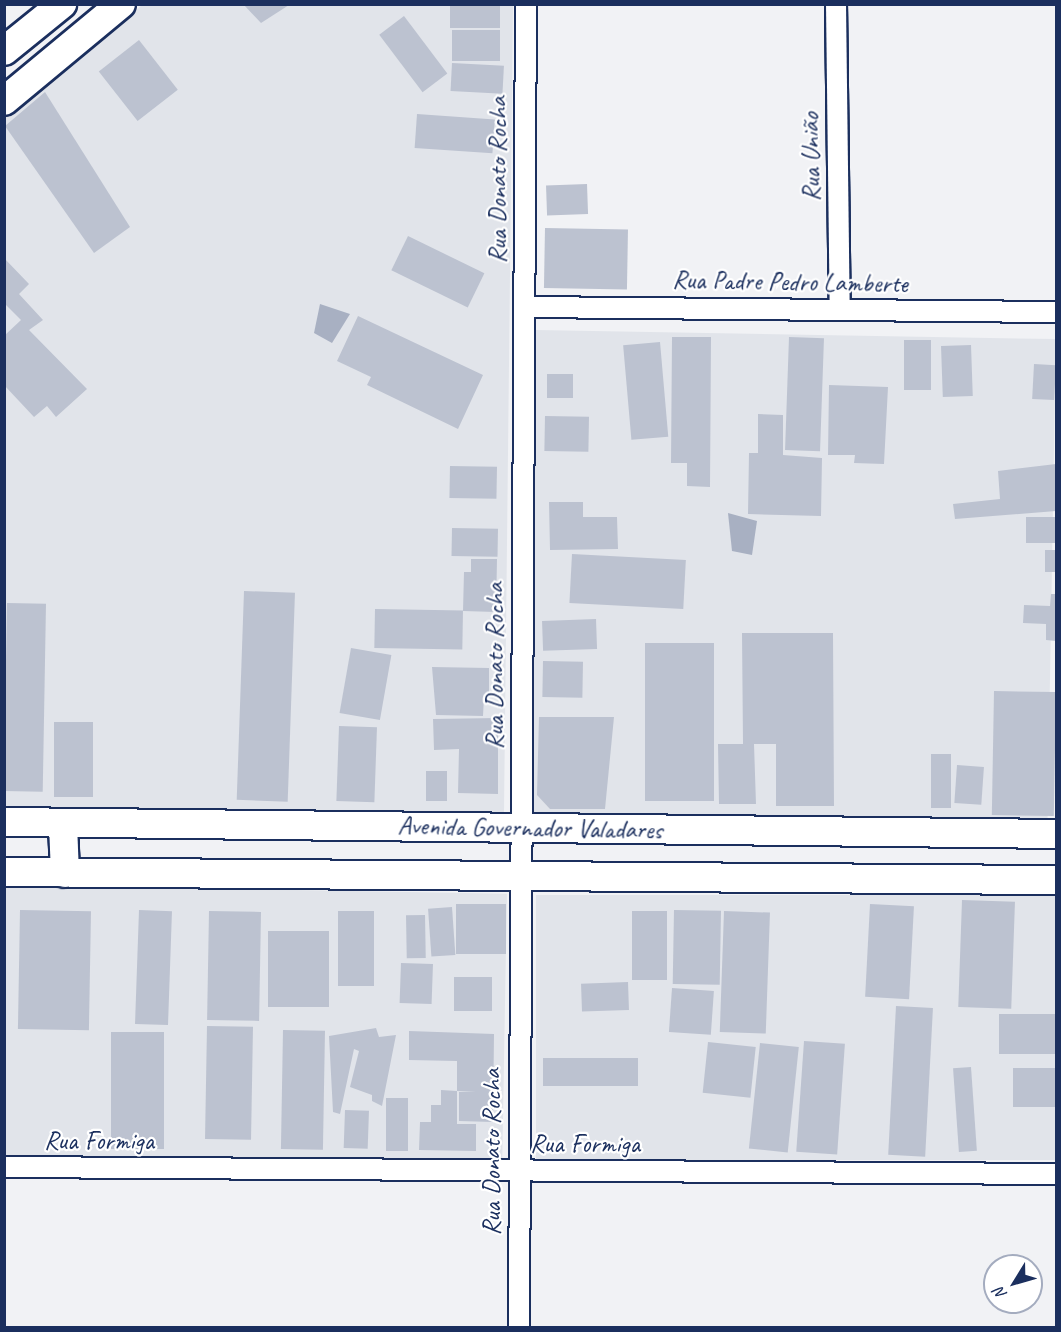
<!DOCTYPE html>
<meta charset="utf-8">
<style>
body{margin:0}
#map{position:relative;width:1061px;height:1332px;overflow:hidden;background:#f1f2f5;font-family:Caveat,sans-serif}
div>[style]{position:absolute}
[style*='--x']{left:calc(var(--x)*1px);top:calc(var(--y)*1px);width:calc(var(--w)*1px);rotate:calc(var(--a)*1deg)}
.built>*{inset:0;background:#e1e4ea;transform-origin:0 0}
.water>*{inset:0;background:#a8b0c2}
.building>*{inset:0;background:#bcc2d0;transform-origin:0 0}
.roads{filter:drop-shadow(2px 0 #1b2f5e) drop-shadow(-2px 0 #1b2f5e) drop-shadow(0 2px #1b2f5e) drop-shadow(0 -2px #1b2f5e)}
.street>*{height:20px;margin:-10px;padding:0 10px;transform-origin:10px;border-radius:10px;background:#fff}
.secondary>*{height:28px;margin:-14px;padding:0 14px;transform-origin:14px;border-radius:14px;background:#fff}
span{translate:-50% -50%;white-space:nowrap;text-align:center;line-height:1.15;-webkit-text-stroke:4.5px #fff;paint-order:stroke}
.street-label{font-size:26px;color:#1b2f5e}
.frame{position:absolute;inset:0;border:6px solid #1b2f5e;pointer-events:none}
.north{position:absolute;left:983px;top:1254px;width:60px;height:60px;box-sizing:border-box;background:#fff;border:2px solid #a4acbf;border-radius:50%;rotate:233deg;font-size:16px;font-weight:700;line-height:24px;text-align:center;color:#1b2f5e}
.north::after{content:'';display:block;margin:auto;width:21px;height:27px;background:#1b2f5e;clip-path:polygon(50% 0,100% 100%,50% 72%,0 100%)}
</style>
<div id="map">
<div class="built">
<div style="clip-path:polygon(142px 5px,513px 5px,504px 812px,5px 810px,5px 118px)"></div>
<div style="left:536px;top:330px;width:520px;height:487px;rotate:1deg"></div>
<div style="left:5px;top:885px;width:502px;height:273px;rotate:1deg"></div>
<div style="left:1056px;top:895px;width:265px;height:520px;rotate:90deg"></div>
</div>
<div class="water">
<div style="clip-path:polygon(320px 304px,350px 314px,332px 343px,314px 333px)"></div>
<div style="clip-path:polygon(728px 513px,757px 521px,752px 555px,732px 551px)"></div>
</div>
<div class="building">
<div style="left:450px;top:4px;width:50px;height:24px"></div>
<div style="clip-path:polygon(244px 5px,289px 5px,261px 23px)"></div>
<div style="left:404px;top:16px;width:72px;height:31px;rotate:53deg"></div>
<div style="left:452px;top:30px;width:48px;height:31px"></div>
<div style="left:139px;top:40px;width:63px;height:51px;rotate:52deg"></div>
<div style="left:452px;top:63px;width:52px;height:28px;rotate:3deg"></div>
<div style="clip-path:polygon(45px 92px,130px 227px,94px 253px,5px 126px)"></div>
<div style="left:417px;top:114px;width:78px;height:34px;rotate:4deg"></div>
<div style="left:587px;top:184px;width:30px;height:41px;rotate:88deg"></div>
<div style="left:545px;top:228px;width:83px;height:60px;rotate:1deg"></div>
<div style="left:408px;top:236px;width:85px;height:38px;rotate:26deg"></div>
<div style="clip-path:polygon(4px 258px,29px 284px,19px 294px,43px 320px,29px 330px,87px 389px,56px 417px,47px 406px,34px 417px,4px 385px,4px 336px,21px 320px,4px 303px)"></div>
<div style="clip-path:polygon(358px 316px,483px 375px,458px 429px,367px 385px,371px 377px,337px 361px)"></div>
<div style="clip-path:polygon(672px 337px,711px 337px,710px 487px,687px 486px,687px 463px,671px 463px)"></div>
<div style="left:789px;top:337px;width:35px;height:113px;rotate:2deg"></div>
<div style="left:904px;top:340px;width:27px;height:50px"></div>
<div style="left:660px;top:342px;width:95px;height:37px;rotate:85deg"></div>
<div style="left:971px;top:345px;width:51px;height:30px;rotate:88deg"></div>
<div style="left:1034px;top:364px;width:22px;height:35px;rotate:3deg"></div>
<div style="left:547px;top:374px;width:26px;height:24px"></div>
<div style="clip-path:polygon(829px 385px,888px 387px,884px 464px,854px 463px,855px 455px,828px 455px)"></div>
<div style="clip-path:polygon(758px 414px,783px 415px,783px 455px,822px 458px,821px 516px,748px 514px,749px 453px,758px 453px)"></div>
<div style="left:545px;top:416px;width:44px;height:35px;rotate:1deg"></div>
<div style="clip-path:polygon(1056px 464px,1056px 511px,955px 519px,953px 504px,1000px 499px,998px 471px)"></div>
<div style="left:450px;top:466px;width:47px;height:32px;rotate:1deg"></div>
<div style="clip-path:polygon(549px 502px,583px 502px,583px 517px,617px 517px,618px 549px,550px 550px)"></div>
<div style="left:1056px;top:517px;width:26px;height:30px;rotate:90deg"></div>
<div style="left:452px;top:528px;width:46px;height:28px;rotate:1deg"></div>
<div style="left:1056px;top:550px;width:22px;height:11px;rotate:90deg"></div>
<div style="left:572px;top:554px;width:114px;height:49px;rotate:3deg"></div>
<div style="clip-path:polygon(471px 559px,497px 559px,496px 612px,463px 611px,464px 572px,471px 572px)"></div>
<div style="left:244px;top:591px;width:51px;height:209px;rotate:2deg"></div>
<div style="clip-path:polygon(1051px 594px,1056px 594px,1056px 641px,1046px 640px,1046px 624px,1023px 623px,1024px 605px,1050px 606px)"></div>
<div style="left:7px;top:603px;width:39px;height:188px;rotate:1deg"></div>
<div style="left:375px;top:609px;width:88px;height:39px;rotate:1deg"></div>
<div style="left:596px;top:619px;width:30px;height:54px;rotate:88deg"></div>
<div style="clip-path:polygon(742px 633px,833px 633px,834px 806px,776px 806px,776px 744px,754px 744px,756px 804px,719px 804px,718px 744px,743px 744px)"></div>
<div style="left:645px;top:643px;width:69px;height:158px"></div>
<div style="left:351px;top:648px;width:41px;height:66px;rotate:10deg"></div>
<div style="left:543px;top:661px;width:40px;height:36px;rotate:1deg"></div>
<div style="clip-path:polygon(432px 667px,489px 668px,489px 697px,484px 697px,483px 716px,436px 715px)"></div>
<div style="left:994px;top:691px;width:62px;height:124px;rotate:1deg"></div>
<div style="clip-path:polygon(539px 717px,614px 717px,605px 809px,550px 809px,537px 795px)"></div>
<div style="clip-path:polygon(498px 718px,498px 794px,458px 793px,459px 749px,434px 750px,433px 719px)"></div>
<div style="left:54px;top:722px;width:39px;height:75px"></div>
<div style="left:339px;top:726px;width:38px;height:75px;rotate:2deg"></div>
<div style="left:951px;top:754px;width:54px;height:20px;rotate:90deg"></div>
<div style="left:957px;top:765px;width:27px;height:38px;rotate:4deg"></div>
<div style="left:426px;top:771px;width:21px;height:30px"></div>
<div style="left:962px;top:900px;width:53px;height:107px;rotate:2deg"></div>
<div style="left:456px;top:904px;width:50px;height:50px"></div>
<div style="left:870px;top:904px;width:44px;height:93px;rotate:3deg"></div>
<div style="left:452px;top:907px;width:48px;height:24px;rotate:86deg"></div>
<div style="left:20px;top:910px;width:71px;height:119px;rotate:1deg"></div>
<div style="left:139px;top:910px;width:33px;height:114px;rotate:2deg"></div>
<div style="left:674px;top:910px;width:47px;height:74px;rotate:1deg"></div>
<div style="left:209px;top:911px;width:52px;height:109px;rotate:1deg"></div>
<div style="left:338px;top:911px;width:36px;height:75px"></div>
<div style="left:632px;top:911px;width:35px;height:69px"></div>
<div style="left:724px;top:911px;width:46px;height:121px;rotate:2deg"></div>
<div style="left:425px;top:915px;width:43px;height:19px;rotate:89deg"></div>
<div style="left:268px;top:931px;width:61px;height:76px"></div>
<div style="left:401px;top:963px;width:32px;height:40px;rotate:2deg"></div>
<div style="left:454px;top:977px;width:38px;height:34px"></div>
<div style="left:628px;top:982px;width:28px;height:47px;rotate:88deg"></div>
<div style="left:672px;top:988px;width:42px;height:44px;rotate:4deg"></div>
<div style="left:896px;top:1006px;width:37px;height:149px;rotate:3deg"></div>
<div style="left:999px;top:1014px;width:57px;height:40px"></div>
<div style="left:207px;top:1026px;width:46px;height:113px;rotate:1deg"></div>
<div style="clip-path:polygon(376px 1028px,379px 1037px,396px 1035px,382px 1106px,372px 1101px,372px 1095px,350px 1087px,359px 1051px,354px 1049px,340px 1114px,333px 1112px,329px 1036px)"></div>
<div style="left:283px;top:1030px;width:42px;height:119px;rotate:1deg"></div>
<div style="clip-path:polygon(409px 1031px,494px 1034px,493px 1122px,459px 1121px,459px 1092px,476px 1092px,457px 1091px,457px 1124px,476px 1124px,476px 1151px,419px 1150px,420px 1122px,431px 1122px,431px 1105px,441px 1105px,441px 1090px,457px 1091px,457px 1061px,409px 1060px)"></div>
<div style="left:111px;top:1032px;width:53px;height:117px"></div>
<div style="left:804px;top:1041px;width:41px;height:111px;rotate:4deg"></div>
<div style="left:708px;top:1042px;width:48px;height:51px;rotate:6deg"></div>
<div style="left:760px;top:1043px;width:39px;height:106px;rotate:6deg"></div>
<div style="left:638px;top:1058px;width:28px;height:95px;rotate:90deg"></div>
<div style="left:971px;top:1067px;width:84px;height:18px;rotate:86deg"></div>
<div style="left:1056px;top:1068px;width:39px;height:43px;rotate:90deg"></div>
<div style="left:386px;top:1098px;width:22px;height:53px"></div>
<div style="left:345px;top:1110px;width:24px;height:38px;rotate:2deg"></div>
</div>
<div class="roads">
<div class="street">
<div style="--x:836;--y:4;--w:306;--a:89.3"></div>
<div style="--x:524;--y:307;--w:532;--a:0.54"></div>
<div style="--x:4;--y:1167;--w:1052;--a:0.38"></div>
<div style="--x:519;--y:1328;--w:1324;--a:-89.7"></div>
</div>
<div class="secondary">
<div style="--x:4;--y:51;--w:75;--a:-39"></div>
<div style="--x:4;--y:101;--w:152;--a:-39.7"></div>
<div style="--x:4;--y:822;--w:1052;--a:0.65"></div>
<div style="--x:63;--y:824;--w:49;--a:87.7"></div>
<div style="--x:4;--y:872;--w:1052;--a:0.44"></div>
</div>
</div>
<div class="street-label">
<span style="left:811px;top:157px;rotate:-91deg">Rua União</span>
<span style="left:498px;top:180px;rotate:-90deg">Rua Donato Rocha</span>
<span style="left:790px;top:282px;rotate:1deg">Rua Padre Pedro Lamberte</span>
<span style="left:495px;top:666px;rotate:-90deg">Rua Donato Rocha</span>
<span style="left:530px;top:828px;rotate:1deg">Avenida Governador Valadares</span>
<span style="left:99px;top:1141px">Rua Formiga</span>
<span style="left:585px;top:1144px">Rua Formiga</span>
<span style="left:492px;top:1152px;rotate:-90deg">Rua Donato Rocha</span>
</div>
<div class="frame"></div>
<div class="north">N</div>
</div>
